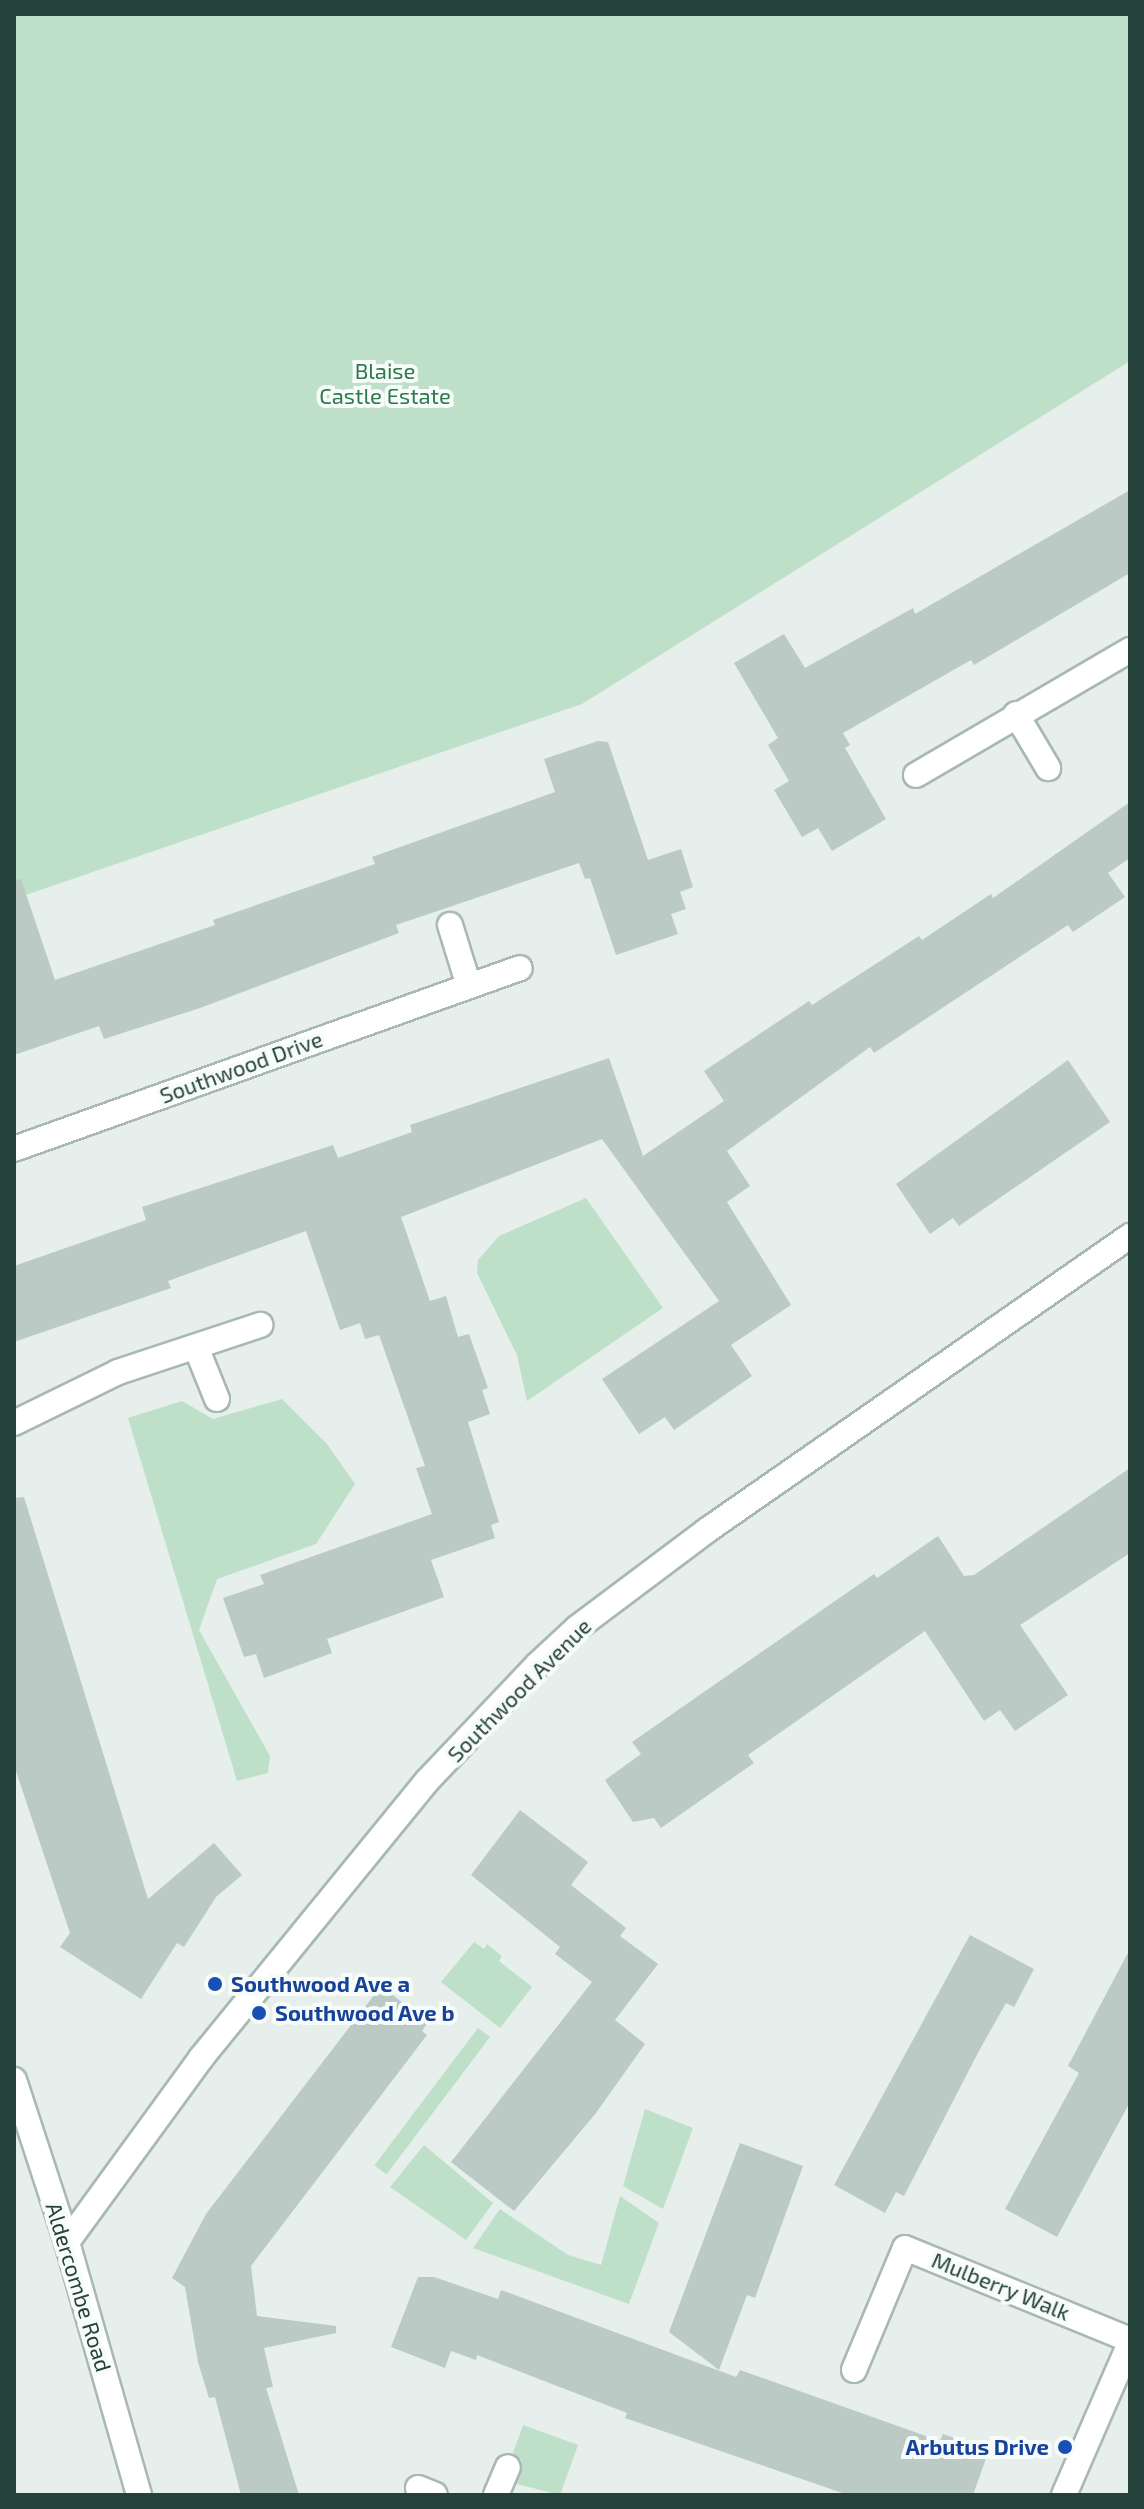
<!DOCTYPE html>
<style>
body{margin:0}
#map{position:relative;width:1144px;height:2509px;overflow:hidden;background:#e6efeb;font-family:"Exo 2",sans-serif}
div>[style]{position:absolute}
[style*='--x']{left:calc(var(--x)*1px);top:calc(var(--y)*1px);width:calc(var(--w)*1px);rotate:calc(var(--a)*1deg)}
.green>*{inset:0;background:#bfe0c8;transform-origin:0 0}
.building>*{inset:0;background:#bbcac4}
.roads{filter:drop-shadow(2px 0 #a8b8b2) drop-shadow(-2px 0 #a8b8b2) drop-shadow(0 2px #a8b8b2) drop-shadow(0 -2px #a8b8b2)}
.street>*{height:24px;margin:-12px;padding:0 12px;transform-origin:12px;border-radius:12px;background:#fff}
.dots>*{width:22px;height:22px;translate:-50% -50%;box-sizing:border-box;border:4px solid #f7fbf9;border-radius:50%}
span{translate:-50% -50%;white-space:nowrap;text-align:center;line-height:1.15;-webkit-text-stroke:8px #f7fbf9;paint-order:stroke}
.park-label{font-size:22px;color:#2d7a4b}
.street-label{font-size:22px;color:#24423a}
.transit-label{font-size:22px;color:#164399;font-weight:700}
.left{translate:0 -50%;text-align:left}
.right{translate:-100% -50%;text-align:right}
.frame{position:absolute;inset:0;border:16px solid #24423a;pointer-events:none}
</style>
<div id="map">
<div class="green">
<div style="clip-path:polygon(14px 14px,1130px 14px,1130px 361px,582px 704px,14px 899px)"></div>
<div style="clip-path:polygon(586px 1198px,663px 1308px,527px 1401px,517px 1355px,477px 1273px,478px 1260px,499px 1236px)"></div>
<div style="clip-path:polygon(282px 1399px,327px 1444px,355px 1484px,316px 1544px,217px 1579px,199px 1630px,270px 1756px,268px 1773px,237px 1781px,128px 1418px,182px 1401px,213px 1419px)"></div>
<div style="clip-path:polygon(474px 1942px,484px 1949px,487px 1944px,502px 1956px,499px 1961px,532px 1987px,500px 2028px,441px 1982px)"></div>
<div style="left:478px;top:2028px;width:15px;height:172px;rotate:37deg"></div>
<div style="clip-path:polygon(645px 2109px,693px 2128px,663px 2209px,623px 2186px)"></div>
<div style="clip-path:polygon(424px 2145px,493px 2203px,466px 2240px,390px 2187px)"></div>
<div style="clip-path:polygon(620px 2196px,659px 2223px,629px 2304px,473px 2248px,500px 2209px,568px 2255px,601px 2265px)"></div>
<div style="clip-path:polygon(523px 2425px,578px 2445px,560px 2495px,513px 2483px,522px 2460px,512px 2456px)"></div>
</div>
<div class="building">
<div style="clip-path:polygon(1130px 490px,1130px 573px,974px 665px,971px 660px,843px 733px,850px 745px,845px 748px,886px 819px,832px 851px,818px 828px,802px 837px,774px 790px,789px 781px,768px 745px,778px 738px,734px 663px,784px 634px,805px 668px,913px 608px,915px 614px)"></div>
<div style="clip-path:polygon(598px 741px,608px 742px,648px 860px,681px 849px,693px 887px,680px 892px,686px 909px,671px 914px,678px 934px,616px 955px,590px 878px,585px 879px,579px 863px,396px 925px,399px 933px,200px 1008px,104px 1039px,99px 1026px,14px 1055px,14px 880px,21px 879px,55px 980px,215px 925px,213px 920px,375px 864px,372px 857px,555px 792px,544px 759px)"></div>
<div style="clip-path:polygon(1130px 802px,1130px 858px,1108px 873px,1125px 897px,1073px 932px,1068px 925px,874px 1053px,870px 1047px,727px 1151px,750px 1186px,727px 1202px,791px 1305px,731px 1345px,752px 1376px,674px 1430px,665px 1417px,639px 1434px,602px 1379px,719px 1301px,602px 1139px,401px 1217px,430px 1301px,446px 1296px,458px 1337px,469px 1334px,488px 1388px,482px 1390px,490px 1414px,468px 1422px,499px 1522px,491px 1525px,495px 1538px,431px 1560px,444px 1597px,327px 1639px,332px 1653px,264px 1678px,256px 1654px,244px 1657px,223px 1598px,264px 1584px,260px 1575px,432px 1514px,416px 1468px,425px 1466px,379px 1335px,365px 1339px,360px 1323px,340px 1330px,306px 1231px,168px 1281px,171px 1288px,14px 1342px,14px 1266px,146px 1220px,142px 1207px,333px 1145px,338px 1158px,412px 1132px,410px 1125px,609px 1058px,643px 1156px,724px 1101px,704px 1071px,809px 1001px,812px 1005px,919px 936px,922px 940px,991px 894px,993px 898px)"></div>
<div style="clip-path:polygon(1068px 1060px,1110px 1122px,959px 1226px,953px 1218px,930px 1234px,896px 1184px)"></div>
<div style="clip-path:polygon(1130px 1468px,1130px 1553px,1020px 1625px,1068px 1695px,1015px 1731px,1000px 1710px,984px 1721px,925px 1631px,748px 1755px,754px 1763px,661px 1828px,654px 1818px,633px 1822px,605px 1780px,641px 1754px,632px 1742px,874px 1574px,877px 1578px,938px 1536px,964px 1576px,974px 1575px)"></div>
<div style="clip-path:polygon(24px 1497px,148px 1899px,214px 1843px,242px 1875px,216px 1897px,184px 1947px,177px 1943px,141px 1999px,60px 1947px,70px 1933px,14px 1765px,14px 1498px)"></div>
<div style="clip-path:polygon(520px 1810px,588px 1862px,571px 1885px,626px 1928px,620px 1936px,658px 1964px,615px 2020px,645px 2044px,596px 2113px,514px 2211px,451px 2162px,592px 1982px,555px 1954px,560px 1947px,471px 1875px)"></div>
<div style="clip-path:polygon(970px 1935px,1034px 1969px,1014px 2007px,1006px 2003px,980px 2049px,904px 2196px,896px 2192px,885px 2213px,834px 2185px)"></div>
<div style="clip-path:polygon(1130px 1949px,1130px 2102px,1057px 2237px,1005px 2209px,1079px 2073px,1068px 2066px)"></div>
<div style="clip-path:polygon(381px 1986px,428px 2022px,422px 2031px,427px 2035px,251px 2266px,257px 2316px,336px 2326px,336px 2333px,264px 2348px,273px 2387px,266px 2388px,299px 2495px,241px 2495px,215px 2397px,209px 2398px,198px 2362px,185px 2287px,172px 2278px,206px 2214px)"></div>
<div style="clip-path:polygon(740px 2143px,803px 2166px,755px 2298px,747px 2295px,719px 2370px,669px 2332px)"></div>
<div style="clip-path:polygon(418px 2277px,434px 2277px,498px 2299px,501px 2290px,736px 2377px,740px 2370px,940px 2441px,943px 2434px,989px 2450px,973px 2495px,848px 2495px,625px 2418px,627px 2413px,477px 2355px,476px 2360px,451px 2351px,445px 2368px,391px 2347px)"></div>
</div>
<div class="roads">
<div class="street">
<div style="--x:1016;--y:714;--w:63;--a:59.3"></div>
<div style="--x:916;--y:775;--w:248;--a:-30.3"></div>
<div style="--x:450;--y:925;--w:64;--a:72.7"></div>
<div style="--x:14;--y:1149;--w:537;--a:-19.68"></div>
<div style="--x:196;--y:1347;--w:56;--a:68"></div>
<div style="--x:14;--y:1423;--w:116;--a:-26.1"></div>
<div style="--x:118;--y:1372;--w:150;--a:-18.3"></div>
<div style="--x:14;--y:2080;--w:170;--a:71.9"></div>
<div style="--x:67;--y:2242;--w:263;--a:74.1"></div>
<div style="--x:67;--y:2242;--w:228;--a:-53.9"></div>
<div style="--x:201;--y:2058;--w:357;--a:-50.8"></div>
<div style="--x:427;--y:1781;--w:160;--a:-46.5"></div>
<div style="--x:537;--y:1665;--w:54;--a:-42.8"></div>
<div style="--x:577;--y:1628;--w:161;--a:-36.9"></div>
<div style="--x:706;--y:1531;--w:517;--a:-34.83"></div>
<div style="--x:854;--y:2370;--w:132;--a:-67.3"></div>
<div style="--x:905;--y:2248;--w:243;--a:22.2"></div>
<div style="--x:418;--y:2488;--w:18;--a:22"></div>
<div style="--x:496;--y:2495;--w:30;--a:-67"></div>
<div style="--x:1064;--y:2495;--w:166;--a:-66.5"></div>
</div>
</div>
<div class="dots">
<div style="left:215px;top:1984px;background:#1a4fb4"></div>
<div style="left:259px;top:2013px;background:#1a4fb4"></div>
<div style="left:1065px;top:2447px;background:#1a4fb4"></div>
</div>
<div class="park-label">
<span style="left:385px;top:383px">Blaise<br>Castle Estate</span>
</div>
<div class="street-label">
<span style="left:241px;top:1067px;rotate:-20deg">Southwood Drive</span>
<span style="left:519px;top:1690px;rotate:-45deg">Southwood Avenue</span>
<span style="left:1001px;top:2286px;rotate:22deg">Mulberry Walk</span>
<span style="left:79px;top:2287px;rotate:73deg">Aldercombe Road</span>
</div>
<div class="transit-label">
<span class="left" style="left:231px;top:1984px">Southwood Ave a</span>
<span class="left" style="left:275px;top:2013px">Southwood Ave b</span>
<span class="right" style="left:1049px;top:2447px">Arbutus Drive</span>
</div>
<div class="frame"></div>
</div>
